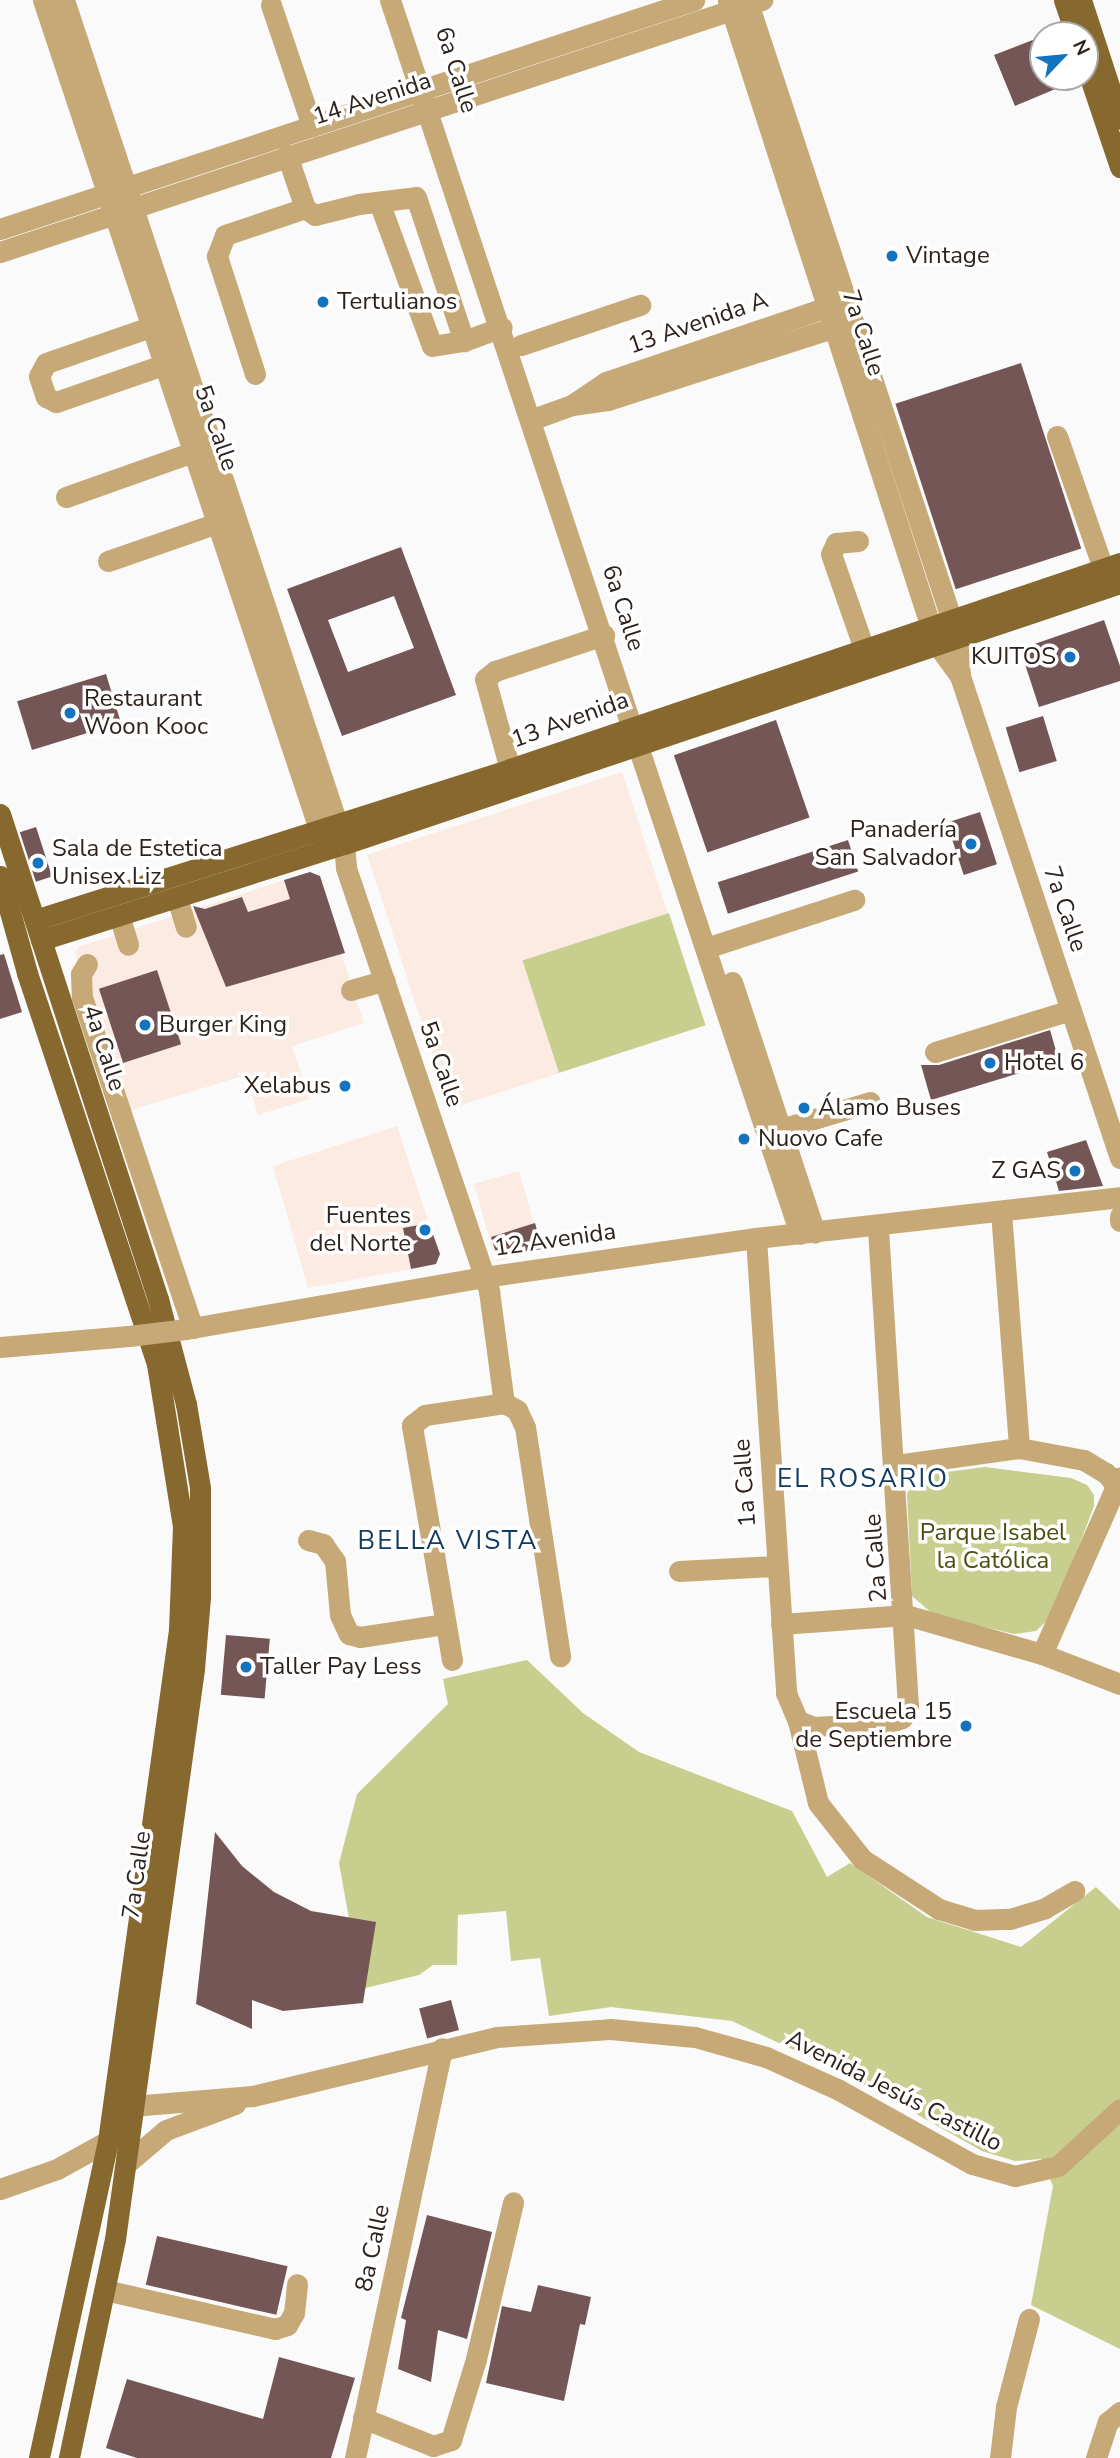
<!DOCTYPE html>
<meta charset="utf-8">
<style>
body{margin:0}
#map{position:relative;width:1120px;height:2458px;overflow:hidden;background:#fafafa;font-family:"Nunito Sans",sans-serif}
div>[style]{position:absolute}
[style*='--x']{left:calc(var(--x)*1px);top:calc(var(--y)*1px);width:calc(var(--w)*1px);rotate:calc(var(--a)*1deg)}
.built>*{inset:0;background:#fbebe3;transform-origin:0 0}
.green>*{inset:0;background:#c8ce8e;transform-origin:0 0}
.building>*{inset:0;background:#745657;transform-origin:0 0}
.minor>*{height:21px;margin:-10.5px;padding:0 10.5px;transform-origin:10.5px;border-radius:10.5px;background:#c6a976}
.major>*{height:21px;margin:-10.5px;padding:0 10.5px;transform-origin:10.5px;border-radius:10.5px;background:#87682e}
.minor-bridge>*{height:21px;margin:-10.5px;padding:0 10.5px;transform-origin:10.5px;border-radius:10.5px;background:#c6a976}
.dots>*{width:19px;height:19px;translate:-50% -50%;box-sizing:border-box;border:4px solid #fff;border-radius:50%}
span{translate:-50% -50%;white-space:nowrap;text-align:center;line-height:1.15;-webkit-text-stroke:7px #fff;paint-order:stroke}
.street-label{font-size:24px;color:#2d221c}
.poi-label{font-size:24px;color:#2d221c}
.left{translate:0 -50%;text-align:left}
.right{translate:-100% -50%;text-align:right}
.park-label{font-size:24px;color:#494d0d}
.neighbourhood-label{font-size:26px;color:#113b61;letter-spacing:2px}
.north{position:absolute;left:1029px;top:21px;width:70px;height:70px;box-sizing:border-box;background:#fff;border:2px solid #aba7a4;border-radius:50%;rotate:64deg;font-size:19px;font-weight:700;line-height:28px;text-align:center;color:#2d221c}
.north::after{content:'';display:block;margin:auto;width:24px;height:32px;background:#1373bf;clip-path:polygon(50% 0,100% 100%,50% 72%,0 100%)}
</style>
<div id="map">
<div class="built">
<div style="left:622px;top:772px;width:267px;height:268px;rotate:72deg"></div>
<div style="clip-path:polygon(303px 874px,317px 880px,364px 1023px,292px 1046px,309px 1099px,258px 1115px,246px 1075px,128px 1111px,75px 953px,78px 947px)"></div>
<div style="clip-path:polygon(397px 1126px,429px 1223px,403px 1229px,411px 1269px,308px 1288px,273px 1166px)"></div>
<div style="left:519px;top:1171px;width:81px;height:47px;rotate:74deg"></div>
</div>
<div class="green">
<div style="left:669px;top:913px;width:118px;height:154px;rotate:72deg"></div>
<div style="clip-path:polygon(985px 1467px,1071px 1478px,1087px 1485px,1094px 1495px,1094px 1506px,1053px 1615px,1036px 1631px,1014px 1634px,934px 1615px,912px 1596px,907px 1493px,924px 1475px)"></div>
<div style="clip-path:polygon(527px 1660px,583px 1713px,639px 1752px,792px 1811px,827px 1877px,850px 1863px,927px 1917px,1021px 1947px,1096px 1887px,1120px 1910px,1120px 2349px,1031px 2305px,1053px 2186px,1041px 2159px,1015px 2161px,982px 2151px,847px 2075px,732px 2021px,611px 2007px,549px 2016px,540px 1958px,511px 1961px,506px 1911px,458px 1915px,457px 1965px,433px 1965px,419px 1975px,353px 1991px,355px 1952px,339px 1863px,357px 1794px,448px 1704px,443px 1679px)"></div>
</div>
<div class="building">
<div style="clip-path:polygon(1043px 36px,1043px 77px,1077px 80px,1015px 106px,994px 55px)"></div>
<div style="left:1021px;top:363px;width:195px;height:132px;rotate:72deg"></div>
<div style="clip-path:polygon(evenodd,401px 547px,456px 695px,342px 736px,287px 589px,401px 547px,394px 596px,414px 648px,348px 672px,328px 620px,394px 596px)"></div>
<div style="clip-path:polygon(1104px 620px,1120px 666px,1120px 681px,1039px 707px,1020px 649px)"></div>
<div style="left:106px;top:674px;width:51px;height:93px;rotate:73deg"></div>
<div style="left:1043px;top:716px;width:47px;height:39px;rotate:73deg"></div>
<div style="left:776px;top:720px;width:103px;height:108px;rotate:71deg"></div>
<div style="left:980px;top:812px;width:55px;height:35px;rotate:72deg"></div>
<div style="left:36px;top:827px;width:52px;height:17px;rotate:72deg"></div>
<div style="left:848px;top:840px;width:33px;height:137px;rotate:72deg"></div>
<div style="clip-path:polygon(310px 872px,320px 876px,345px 953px,226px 987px,193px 906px,205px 909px,242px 897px,248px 912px,290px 899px,284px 880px)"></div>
<div style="clip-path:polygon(4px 954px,22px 1012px,0 1019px,0 955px)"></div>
<div style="left:157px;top:970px;width:78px;height:61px;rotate:72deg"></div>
<div style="clip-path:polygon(1050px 1030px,1059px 1061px,931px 1100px,921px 1065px,939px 1065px)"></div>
<div style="clip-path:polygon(1086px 1140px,1103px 1186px,1059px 1191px,1047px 1152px)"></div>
<div style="clip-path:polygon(429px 1223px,440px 1254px,436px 1264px,411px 1269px,403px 1228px)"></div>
<div style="clip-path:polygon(535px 1223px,542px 1249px,497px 1256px,491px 1237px)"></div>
<div style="left:226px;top:1635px;width:44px;height:60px;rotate:5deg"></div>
<div style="clip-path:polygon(215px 1832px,242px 1866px,274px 1892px,311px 1911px,376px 1922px,363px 2003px,283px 2011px,252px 2000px,252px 2029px,196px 2004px)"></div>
<div style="left:451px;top:2000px;width:31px;height:33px;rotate:75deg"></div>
<div style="clip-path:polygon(427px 2215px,492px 2232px,467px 2339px,438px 2330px,431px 2382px,398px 2369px,406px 2320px,401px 2318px)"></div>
<div style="left:157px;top:2236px;width:134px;height:50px;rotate:13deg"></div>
<div style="clip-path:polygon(538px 2285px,591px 2297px,585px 2325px,580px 2324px,564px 2401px,486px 2383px,502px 2306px,531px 2312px)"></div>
<div style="clip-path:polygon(279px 2357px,355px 2378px,331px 2458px,137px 2458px,106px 2448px,127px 2379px,263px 2419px)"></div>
</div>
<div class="minor">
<div style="--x:43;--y:0;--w:893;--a:71.59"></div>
<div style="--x:64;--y:0;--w:889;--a:71.65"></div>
<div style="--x:344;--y:844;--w:24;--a:85"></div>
<div style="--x:346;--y:868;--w:447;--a:71.3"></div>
<div style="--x:489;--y:1291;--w:113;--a:82.4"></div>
<div style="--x:504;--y:1403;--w:15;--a:28"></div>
<div style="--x:517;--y:1410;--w:19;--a:65"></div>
<div style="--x:525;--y:1427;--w:232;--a:81.3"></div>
<div style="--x:390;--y:0;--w:1300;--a:71.62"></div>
<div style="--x:728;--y:0;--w:676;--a:72.07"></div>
<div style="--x:936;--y:643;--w:41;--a:54"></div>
<div style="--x:747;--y:0;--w:670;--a:71.73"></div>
<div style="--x:957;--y:636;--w:40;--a:85.7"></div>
<div style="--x:960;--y:676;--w:508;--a:71.64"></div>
<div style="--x:271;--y:5;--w:128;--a:71.3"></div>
<div style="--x:379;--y:202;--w:153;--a:69.8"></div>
<div style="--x:432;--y:346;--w:32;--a:-9"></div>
<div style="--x:464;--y:341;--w:40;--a:-20.2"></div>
<div style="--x:305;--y:208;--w:12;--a:35"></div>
<div style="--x:315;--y:215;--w:45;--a:-14"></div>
<div style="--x:359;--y:204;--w:57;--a:-7"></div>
<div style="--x:416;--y:197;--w:152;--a:71.6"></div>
<div style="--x:0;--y:229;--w:731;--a:-18.26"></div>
<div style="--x:0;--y:252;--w:803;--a:-18.3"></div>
<div style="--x:153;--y:326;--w:113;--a:160.9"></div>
<div style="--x:46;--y:363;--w:15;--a:118"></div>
<div style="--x:39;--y:376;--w:22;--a:72"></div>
<div style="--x:46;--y:397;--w:11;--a:27"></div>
<div style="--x:56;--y:402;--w:116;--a:-19.1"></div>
<div style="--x:521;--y:345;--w:126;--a:-18.6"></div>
<div style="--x:255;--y:374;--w:124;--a:-107.9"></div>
<div style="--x:217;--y:256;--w:22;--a:-69"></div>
<div style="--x:225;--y:235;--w:84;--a:-18.6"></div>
<div style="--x:305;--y:208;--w:56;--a:-108.8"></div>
<div style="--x:572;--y:405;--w:41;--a:-34.1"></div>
<div style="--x:606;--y:382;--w:247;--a:-18.7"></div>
<div style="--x:533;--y:419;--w:41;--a:-19.7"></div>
<div style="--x:572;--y:405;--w:36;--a:-8"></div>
<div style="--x:608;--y:400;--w:249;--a:-17.8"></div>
<div style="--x:1057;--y:436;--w:140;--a:70.8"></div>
<div style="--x:66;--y:497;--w:138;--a:-19.5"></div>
<div style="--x:858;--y:541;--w:22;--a:175"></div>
<div style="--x:836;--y:543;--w:12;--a:114"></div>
<div style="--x:831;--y:554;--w:101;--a:70.8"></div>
<div style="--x:108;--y:561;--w:119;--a:-19.2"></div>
<div style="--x:510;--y:769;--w:93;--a:-105.5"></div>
<div style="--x:485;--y:679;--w:13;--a:-39"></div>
<div style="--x:495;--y:671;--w:115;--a:-18.3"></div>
<div style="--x:177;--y:898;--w:30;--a:73"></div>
<div style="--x:119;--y:915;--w:31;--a:73"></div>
<div style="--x:706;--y:948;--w:156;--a:-18"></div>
<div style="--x:87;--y:964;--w:12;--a:121"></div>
<div style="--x:81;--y:974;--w:23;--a:88"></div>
<div style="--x:82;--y:997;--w:349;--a:71.5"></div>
<div style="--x:732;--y:982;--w:264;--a:71.7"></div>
<div style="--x:351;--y:990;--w:35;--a:-16"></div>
<div style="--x:935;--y:1052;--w:142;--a:-17.2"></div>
<div style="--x:781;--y:1129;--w:93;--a:-16.9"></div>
<div style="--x:1001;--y:1212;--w:237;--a:85.6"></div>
<div style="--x:1120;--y:1216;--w:5;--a:90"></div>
<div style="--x:756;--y:1238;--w:456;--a:86.2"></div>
<div style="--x:786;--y:1693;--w:30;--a:67"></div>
<div style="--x:798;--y:1721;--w:84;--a:76.3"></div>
<div style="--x:818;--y:1803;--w:71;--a:51.8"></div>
<div style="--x:862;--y:1859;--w:92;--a:33"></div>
<div style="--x:939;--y:1909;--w:37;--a:17"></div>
<div style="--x:974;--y:1920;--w:36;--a:-2"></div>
<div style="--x:1010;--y:1919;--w:37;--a:-17"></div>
<div style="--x:1045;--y:1908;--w:34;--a:-30"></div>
<div style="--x:186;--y:1329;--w:303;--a:-9.9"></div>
<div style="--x:484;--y:1277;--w:275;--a:-8.2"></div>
<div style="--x:756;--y:1238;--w:366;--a:-6.4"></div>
<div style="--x:0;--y:1347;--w:129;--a:-4.9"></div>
<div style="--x:896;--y:1465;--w:124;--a:-7.9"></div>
<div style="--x:1019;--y:1448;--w:66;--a:10.5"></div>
<div style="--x:1084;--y:1460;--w:26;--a:31"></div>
<div style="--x:1106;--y:1473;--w:22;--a:51"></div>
<div style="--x:308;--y:1540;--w:16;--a:15"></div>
<div style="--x:323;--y:1544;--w:21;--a:55"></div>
<div style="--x:335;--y:1561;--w:54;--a:84.7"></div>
<div style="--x:340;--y:1615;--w:21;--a:65"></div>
<div style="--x:349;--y:1634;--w:11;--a:15"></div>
<div style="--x:360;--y:1637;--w:86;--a:-8.7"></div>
<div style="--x:679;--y:1571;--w:97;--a:-3"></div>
<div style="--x:781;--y:1624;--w:125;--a:-4.1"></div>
<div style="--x:906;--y:1615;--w:141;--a:16"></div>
<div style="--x:1042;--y:1654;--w:84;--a:21"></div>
<div style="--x:1042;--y:1654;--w:193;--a:-66.2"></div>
<div style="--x:452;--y:1660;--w:238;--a:-99.7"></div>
<div style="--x:412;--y:1425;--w:16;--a:-38"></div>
<div style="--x:425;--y:1415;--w:80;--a:-8.6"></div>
<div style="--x:798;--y:1721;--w:17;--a:21"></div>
<div style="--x:814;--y:1727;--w:73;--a:-3.1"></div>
<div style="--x:887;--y:1723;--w:16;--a:-18"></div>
<div style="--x:902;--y:1718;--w:13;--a:-63"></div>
<div style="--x:908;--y:1706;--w:480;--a:-93.6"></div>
<div style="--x:132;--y:2106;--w:121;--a:-4.7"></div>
<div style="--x:253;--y:2096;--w:251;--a:-13.6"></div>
<div style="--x:497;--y:2037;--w:113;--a:-4"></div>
<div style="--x:610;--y:2029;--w:85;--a:5.4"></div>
<div style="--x:695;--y:2037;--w:74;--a:15.7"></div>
<div style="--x:766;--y:2057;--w:80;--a:24.3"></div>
<div style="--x:839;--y:2090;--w:152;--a:29.1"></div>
<div style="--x:972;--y:2164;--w:45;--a:15.6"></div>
<div style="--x:1015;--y:2176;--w:44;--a:-13.1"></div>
<div style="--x:1058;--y:2166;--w:84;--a:-42.6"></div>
<div style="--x:126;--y:2164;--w:52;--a:-40.4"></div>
<div style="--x:166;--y:2130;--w:74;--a:-20.6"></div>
<div style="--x:0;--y:2189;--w:60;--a:-19.3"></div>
<div style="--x:57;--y:2169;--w:58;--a:-28.8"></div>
<div style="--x:105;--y:2290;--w:174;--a:12.9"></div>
<div style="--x:275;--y:2329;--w:13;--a:-18"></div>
<div style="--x:287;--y:2325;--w:14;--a:-60"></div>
<div style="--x:294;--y:2313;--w:29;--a:-84"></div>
<div style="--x:363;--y:2418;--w:75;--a:21.8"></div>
<div style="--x:433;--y:2446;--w:19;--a:-18"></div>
<div style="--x:451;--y:2440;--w:85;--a:-72.8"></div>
<div style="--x:476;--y:2359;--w:161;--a:-76.7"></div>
<div style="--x:355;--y:2458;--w:419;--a:-78"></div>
<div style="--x:1000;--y:2458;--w:51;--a:-83.3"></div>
<div style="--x:1006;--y:2407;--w:91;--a:-75.4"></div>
<div style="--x:1096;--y:2458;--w:38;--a:-72"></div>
<div style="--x:1108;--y:2422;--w:16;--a:-40"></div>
</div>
<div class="major">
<div style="--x:1064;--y:0;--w:37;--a:71"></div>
<div style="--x:1081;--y:0;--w:125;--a:71.9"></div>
<div style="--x:1085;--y:63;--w:110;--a:71.4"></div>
<div style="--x:0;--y:814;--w:510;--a:71.96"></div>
<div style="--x:158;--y:1299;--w:109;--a:75.1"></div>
<div style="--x:186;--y:1404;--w:85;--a:80.5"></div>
<div style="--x:200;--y:1488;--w:109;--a:90"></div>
<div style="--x:200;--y:1597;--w:72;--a:94.8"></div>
<div style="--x:194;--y:1669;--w:575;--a:97.89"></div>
<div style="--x:115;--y:2239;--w:224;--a:101.9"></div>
<div style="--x:0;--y:876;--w:101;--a:74.4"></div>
<div style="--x:27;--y:973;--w:412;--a:71.6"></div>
<div style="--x:157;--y:1364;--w:164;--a:80.9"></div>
<div style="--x:183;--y:1526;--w:104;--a:92.2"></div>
<div style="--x:179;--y:1630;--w:516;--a:97.91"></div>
<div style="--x:108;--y:2141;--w:324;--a:102.3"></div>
<div style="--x:35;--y:920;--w:498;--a:-17.6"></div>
<div style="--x:510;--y:769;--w:644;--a:-18.66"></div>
<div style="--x:41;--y:940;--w:318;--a:-17.6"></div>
<div style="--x:344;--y:844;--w:819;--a:-18.59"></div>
</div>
<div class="minor-bridge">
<div style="--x:129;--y:1336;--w:57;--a:-7"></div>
</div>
<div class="dots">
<div style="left:892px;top:256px;background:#1373bf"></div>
<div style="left:323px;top:302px;background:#1373bf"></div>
<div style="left:1070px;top:657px;background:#1373bf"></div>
<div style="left:70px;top:713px;background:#1373bf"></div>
<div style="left:971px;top:844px;background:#1373bf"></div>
<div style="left:38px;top:863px;background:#1373bf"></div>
<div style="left:145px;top:1025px;background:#1373bf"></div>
<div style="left:990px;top:1063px;background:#1373bf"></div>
<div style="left:345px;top:1086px;background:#1373bf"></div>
<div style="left:804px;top:1108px;background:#1373bf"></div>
<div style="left:744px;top:1139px;background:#1373bf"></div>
<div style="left:1075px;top:1171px;background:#1373bf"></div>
<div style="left:425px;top:1230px;background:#1373bf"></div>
<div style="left:246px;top:1667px;background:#1373bf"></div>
<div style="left:966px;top:1726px;background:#1373bf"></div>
</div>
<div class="street-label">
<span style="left:456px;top:70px;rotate:72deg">6a Calle</span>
<span style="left:372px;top:99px;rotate:-18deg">14 Avenida</span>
<span style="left:698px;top:323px;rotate:-19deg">13 Avenida A</span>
<span style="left:863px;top:333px;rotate:72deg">7a Calle</span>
<span style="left:216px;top:428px;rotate:71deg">5a Calle</span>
<span style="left:623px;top:608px;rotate:72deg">6a Calle</span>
<span style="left:570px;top:720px;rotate:-20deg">13 Avenida</span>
<span style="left:1065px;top:909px;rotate:71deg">7a Calle</span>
<span style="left:104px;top:1048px;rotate:72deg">4a Calle</span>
<span style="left:441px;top:1064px;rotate:71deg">5a Calle</span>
<span style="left:555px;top:1240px;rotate:-8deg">12 Avenida</span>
<span style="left:745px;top:1483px;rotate:-94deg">1a Calle</span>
<span style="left:876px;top:1558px;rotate:-94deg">2a Calle</span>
<span style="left:137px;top:1875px;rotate:-82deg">7a Calle</span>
<span style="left:894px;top:2091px;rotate:27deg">Avenida Jesús Castillo</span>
<span style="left:373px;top:2248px;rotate:-78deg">8a Calle</span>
</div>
<div class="poi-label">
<span class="left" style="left:906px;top:256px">Vintage</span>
<span class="left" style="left:337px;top:302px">Tertulianos</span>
<span class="right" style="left:1056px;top:657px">KUITOS</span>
<span class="left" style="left:84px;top:713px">Restaurant<br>Woon Kooc</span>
<span class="right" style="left:957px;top:844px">Panadería<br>San Salvador</span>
<span class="left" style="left:52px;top:863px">Sala de Estetica<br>Unisex Liz</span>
<span class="left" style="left:159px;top:1025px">Burger King</span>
<span class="left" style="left:1004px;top:1063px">Hotel 6</span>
<span class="right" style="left:331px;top:1086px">Xelabus</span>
<span class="left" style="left:818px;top:1108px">Álamo Buses</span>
<span class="left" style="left:758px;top:1139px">Nuovo Cafe</span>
<span class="right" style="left:1061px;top:1171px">Z GAS</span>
<span class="right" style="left:411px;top:1230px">Fuentes<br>del Norte</span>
<span class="left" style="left:260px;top:1667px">Taller Pay Less</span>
<span class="right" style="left:952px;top:1726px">Escuela 15<br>de Septiembre</span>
</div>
<div class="park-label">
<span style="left:993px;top:1547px">Parque Isabel<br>la Católica</span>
</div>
<div class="neighbourhood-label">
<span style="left:863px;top:1479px">EL ROSARIO</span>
<span style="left:448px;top:1541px">BELLA VISTA</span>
</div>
<div class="north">N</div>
</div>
